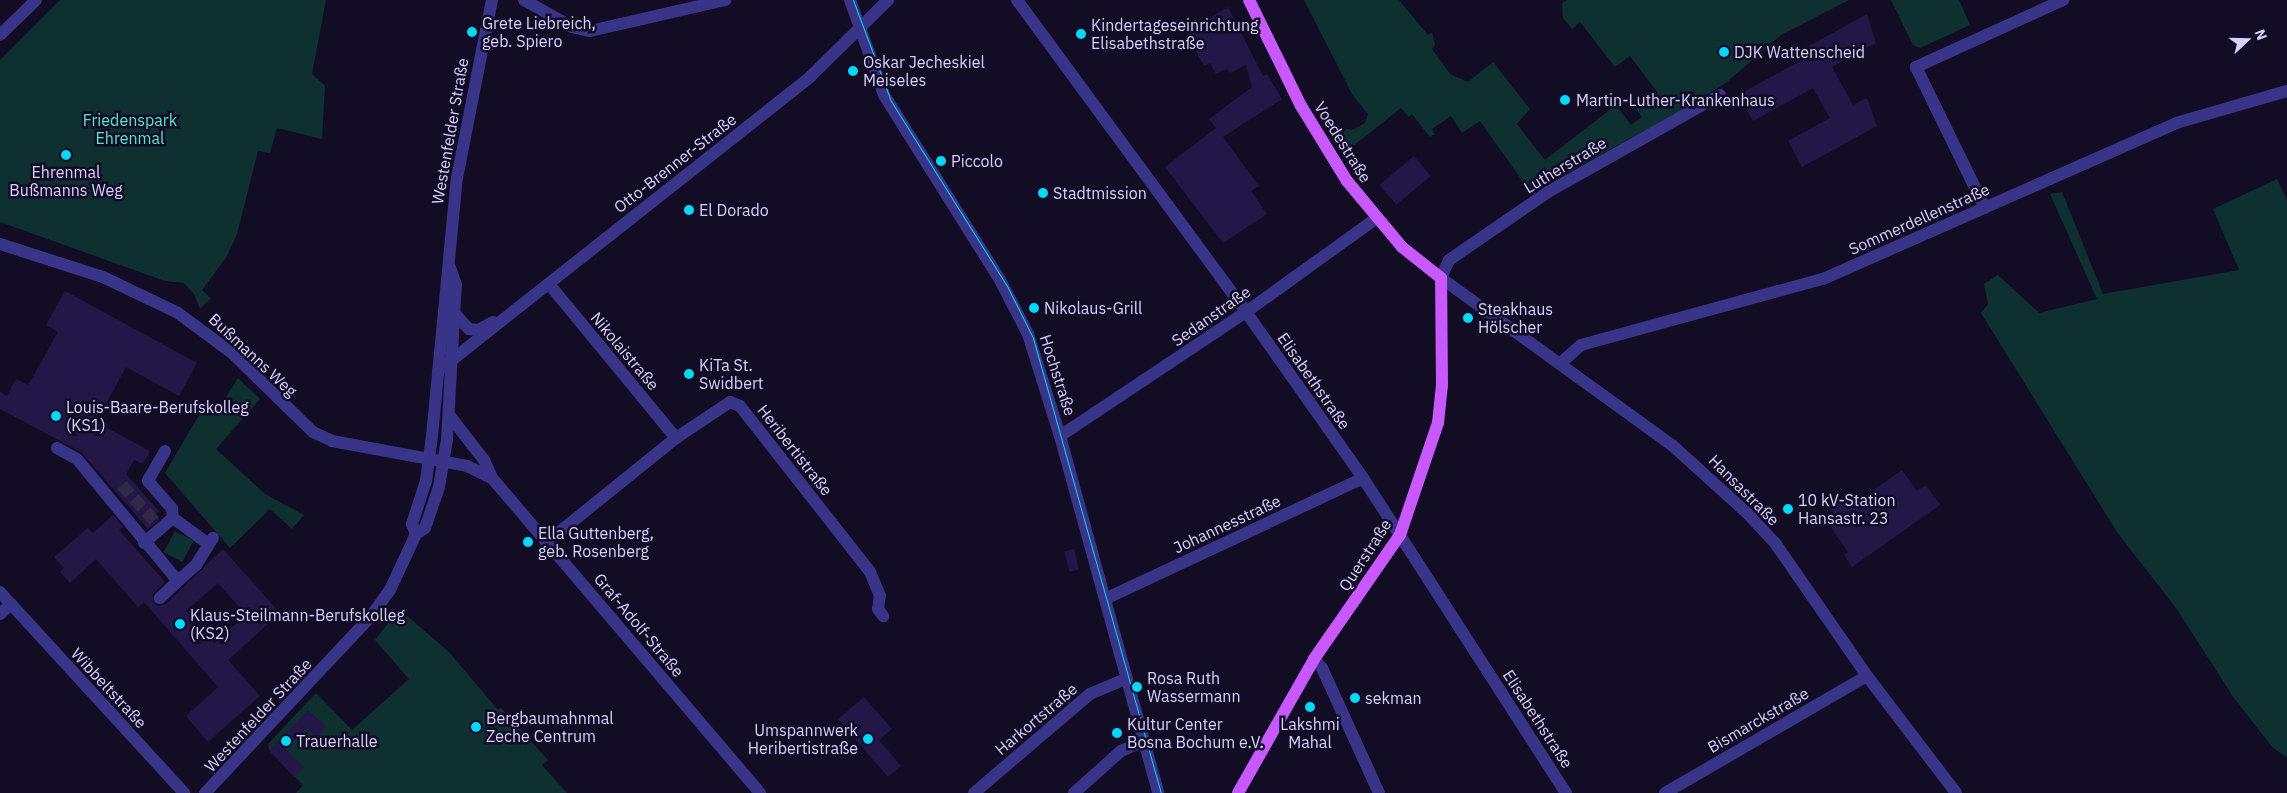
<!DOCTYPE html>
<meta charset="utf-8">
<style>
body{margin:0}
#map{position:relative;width:2287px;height:793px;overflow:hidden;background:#120d25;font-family:"IBM Plex Sans",sans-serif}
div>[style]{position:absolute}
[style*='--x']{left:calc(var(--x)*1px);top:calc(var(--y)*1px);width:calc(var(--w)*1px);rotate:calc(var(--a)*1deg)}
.green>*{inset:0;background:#0f3030;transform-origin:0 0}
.building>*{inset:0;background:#231748;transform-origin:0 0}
.minor-tunnel>*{height:12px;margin-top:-6px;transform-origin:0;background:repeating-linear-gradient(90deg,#302a46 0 12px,transparent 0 18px)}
.minor>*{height:12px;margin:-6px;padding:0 6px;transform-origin:6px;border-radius:6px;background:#3a3488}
.major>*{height:12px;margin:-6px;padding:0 6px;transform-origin:6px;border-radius:6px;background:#c858ff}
.tram>*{height:1px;margin:-0.5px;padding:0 0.5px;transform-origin:0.5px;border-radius:0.5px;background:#00d8fc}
.dots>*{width:14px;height:14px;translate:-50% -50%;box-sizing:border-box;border:2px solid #120d25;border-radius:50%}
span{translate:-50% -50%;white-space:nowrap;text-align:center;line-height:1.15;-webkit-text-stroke:5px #120d25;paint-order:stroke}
.poi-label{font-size:16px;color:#d8d1ff}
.left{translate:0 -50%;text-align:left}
.right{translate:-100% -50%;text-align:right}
.park-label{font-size:16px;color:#53e9ca}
.street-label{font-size:16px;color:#d8d1ff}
.north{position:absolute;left:2222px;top:15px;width:50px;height:50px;-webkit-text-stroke:4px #120d25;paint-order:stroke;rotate:69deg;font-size:14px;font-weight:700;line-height:20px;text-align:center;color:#d8d1ff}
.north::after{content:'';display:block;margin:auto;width:18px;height:22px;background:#d8d1ff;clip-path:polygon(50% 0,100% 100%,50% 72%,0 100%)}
</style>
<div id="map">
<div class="green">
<div style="clip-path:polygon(60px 0,326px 0,312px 74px,325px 86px,322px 139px,277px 128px,270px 153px,258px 151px,237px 234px,227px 256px,202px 290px,211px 298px,200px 309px,194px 294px,184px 283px,165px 281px,0 222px,0 60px)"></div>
<div style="clip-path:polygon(1304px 0,1399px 0,1428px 35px,1432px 32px,1435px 45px,1432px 49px,1450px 74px,1468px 82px,1493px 62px,1530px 109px,1517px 124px,1545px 160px,1616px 105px,1631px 125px,1642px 117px,1631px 102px,1641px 95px,1647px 102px,1658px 93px,1630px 56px,1615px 67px,1580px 22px,1572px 29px,1563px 18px,1562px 3px,1567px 0,1849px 0,1781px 35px,1727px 82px,1693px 104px,1531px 193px,1480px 121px,1462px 133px,1451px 116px,1432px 129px,1435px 134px,1430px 137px,1412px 114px,1409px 117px,1401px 108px,1353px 146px,1348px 146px,1342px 128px,1352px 130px,1365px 123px,1368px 114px,1352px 94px)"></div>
<div style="clip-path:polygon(1891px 0,1959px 0,1970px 25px,1920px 48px,1913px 45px)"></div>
<div style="clip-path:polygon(2277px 179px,2287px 200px,2287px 757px,2273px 748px,2234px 698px,2176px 608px,2117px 532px,1981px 313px,1988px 304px,1984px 284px,1998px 275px,2039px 313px,2097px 299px,2050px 194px,2062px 192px,2103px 294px,2239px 270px,2213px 209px)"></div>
<div style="clip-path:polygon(238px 378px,260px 399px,216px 449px,265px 494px,304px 515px,292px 529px,270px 509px,230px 548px,165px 473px,202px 410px,214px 416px)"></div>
<div style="left:175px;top:531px;width:21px;height:24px;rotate:28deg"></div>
<div style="clip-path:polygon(399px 609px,449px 652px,498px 710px,501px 708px,548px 760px,542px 765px,567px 793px,296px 793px,303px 785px,269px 750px,268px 744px,316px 693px,352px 730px,409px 679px,375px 640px)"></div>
</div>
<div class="building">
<div style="clip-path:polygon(1228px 7px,1263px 76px,1267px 74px,1282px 99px,1223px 137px,1259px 186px,1251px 191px,1267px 214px,1223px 243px,1165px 167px,1216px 128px,1209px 119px,1252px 87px,1246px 65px,1230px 73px,1227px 69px,1216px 74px,1210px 63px,1204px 66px,1186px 33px)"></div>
<div style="clip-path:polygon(1867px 14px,1876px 43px,1832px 67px,1853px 105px,1867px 98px,1877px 126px,1802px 167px,1788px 141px,1830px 118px,1813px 88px,1753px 121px,1738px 95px,1802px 60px,1800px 51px)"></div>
<div style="left:1414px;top:156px;width:26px;height:45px;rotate:50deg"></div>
<div style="clip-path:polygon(65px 291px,197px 363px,179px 396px,126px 367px,96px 422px,150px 451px,143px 464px,134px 460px,126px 474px,159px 511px,156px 515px,160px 519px,148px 529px,81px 452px,0 409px,0 392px,7px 396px,16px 379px,28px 385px,58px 332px,46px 325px)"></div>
<div style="clip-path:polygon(1902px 470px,1917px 491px,1926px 485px,1940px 505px,1852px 567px,1844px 555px,1848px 552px,1827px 522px,1836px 516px,1830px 510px,1844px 500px,1848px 508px)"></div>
<div style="clip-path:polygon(evenodd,113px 515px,123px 527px,119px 530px,165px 582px,152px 595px,157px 606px,166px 604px,223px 549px,280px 613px,228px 660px,260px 696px,208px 742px,186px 716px,218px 687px,144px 602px,138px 607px,96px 559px,70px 583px,60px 572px,64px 568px,54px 557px,88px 528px,93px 533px,113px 515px,218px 583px,246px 615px,214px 643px,186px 611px,218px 583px)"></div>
<div style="left:1074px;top:549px;width:21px;height:10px;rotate:76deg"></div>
<div style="clip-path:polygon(864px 697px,892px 729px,879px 740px,901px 766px,888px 777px,838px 719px)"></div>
<div style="clip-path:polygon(308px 710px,326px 727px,316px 737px,307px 728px,286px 749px,304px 767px,294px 777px,269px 750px)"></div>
</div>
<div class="minor-tunnel">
<div style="--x:122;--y:485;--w:52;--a:48.1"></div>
</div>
<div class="minor">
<div style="--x:524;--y:0;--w:55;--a:29.4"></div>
<div style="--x:572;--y:27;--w:18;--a:13"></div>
<div style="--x:590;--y:31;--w:139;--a:-12.9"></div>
<div style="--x:850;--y:0;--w:101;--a:70.3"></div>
<div style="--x:884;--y:95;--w:218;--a:57.9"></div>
<div style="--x:1000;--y:280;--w:61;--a:62.6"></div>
<div style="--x:1028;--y:334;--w:107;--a:72.6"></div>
<div style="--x:1060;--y:436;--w:370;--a:74.6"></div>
<div style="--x:1017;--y:0;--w:387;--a:53.7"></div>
<div style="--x:1246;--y:312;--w:203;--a:54.8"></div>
<div style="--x:1363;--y:478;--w:375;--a:57.2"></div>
<div style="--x:0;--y:35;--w:50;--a:-44.2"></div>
<div style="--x:1720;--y:95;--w:197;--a:150.6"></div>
<div style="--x:1548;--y:192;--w:120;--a:145.5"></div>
<div style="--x:1449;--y:260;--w:20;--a:114"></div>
<div style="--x:1441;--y:278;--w:285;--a:35.9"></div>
<div style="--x:1672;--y:445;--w:101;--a:42.2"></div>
<div style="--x:1747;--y:513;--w:41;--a:47"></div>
<div style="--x:1775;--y:543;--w:162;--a:55.3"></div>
<div style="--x:1867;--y:676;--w:147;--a:52.7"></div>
<div style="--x:1985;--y:208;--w:157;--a:-116.1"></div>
<div style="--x:1916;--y:67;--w:162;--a:-24.5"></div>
<div style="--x:0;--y:244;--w:108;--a:17.8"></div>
<div style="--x:103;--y:277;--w:83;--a:25.6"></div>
<div style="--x:178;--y:313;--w:67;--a:36.5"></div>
<div style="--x:232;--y:353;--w:113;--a:44.3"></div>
<div style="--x:313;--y:432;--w:21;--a:25"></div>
<div style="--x:332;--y:441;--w:137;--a:10.5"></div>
<div style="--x:467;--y:466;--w:28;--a:26"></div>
<div style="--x:492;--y:478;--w:414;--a:49.6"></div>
<div style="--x:549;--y:284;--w:200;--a:50.5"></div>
<div style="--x:454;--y:313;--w:22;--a:47"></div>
<div style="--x:469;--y:329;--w:9;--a:6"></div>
<div style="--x:478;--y:330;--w:17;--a:-28"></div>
<div style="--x:1562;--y:362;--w:25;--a:-42"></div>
<div style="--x:1581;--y:345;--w:251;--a:-15.3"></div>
<div style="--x:1823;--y:279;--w:386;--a:-23.8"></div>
<div style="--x:2176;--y:123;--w:116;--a:-16.1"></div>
<div style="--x:438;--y:371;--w:474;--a:-38.3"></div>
<div style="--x:810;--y:77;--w:110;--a:-44.6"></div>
<div style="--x:449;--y:415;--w:57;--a:52.1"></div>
<div style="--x:484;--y:460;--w:20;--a:66"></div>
<div style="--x:1060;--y:436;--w:224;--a:-33.7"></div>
<div style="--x:1246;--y:312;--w:161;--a:-35.7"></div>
<div style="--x:57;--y:448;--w:23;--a:29"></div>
<div style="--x:77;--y:459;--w:158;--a:50.4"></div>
<div style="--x:178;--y:581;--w:25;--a:137"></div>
<div style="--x:165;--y:451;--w:34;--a:120"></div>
<div style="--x:148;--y:481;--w:37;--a:49"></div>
<div style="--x:172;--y:509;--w:9;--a:84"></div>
<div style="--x:173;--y:518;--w:42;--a:36.3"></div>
<div style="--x:416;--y:534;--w:11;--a:-112"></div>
<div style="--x:412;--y:524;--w:45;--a:-72"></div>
<div style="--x:426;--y:481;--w:45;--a:-82.4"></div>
<div style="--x:432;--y:436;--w:259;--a:-84.5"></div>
<div style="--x:457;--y:178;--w:181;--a:-78.9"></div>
<div style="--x:547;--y:542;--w:166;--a:-38.9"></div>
<div style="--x:676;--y:438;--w:65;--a:-33.7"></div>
<div style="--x:730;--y:402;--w:11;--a:22"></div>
<div style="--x:740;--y:406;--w:211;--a:51.9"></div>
<div style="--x:870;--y:572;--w:25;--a:67"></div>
<div style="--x:880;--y:595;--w:14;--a:98"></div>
<div style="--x:878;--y:609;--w:9;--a:54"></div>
<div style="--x:144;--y:543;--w:38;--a:-41"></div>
<div style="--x:178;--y:581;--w:24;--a:-42"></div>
<div style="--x:196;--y:565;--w:32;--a:-58"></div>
<div style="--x:0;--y:592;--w:273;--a:47.5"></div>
<div style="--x:1105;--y:599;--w:285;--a:-25.1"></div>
<div style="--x:0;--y:614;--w:15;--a:-42"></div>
<div style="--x:1314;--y:659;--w:12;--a:48"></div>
<div style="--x:1322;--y:668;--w:137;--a:65.5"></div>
<div style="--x:205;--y:793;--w:243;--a:-46.8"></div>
<div style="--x:371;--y:616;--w:32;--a:-54"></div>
<div style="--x:390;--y:590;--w:62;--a:-65.1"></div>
<div style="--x:416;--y:534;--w:11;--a:-34"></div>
<div style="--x:425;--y:528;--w:43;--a:-71.1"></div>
<div style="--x:439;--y:487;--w:49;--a:-80.5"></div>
<div style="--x:447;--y:439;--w:154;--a:-86.7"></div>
<div style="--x:456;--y:285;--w:18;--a:-109"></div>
<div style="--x:974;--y:793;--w:153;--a:-40.5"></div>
<div style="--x:1090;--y:694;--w:39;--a:-23"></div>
<div style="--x:1074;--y:793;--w:63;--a:-41.8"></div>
<div style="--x:1121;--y:751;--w:24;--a:-24"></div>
<div style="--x:1665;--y:793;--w:233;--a:-30.1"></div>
</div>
<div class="major">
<div style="--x:1238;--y:793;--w:154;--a:-60.4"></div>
<div style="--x:1314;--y:659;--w:151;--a:-55.3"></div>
<div style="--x:1400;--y:535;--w:118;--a:-71.3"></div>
<div style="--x:1438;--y:423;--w:38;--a:-84"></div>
<div style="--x:1442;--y:385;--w:107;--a:-90.5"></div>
<div style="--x:1441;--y:278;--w:50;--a:-141.5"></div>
<div style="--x:1402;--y:247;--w:86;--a:-129.8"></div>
<div style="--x:1347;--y:181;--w:88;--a:-121.5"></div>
<div style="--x:1301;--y:106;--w:118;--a:-116.1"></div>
</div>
<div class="tram">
<div style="--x:853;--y:0;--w:108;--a:69.4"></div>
<div style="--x:891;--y:101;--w:218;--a:57.9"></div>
<div style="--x:1007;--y:286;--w:58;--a:63.4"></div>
<div style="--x:1033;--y:338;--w:473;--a:74.3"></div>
</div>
<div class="dots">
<div style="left:472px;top:32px;background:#00d8fc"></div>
<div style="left:1081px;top:34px;background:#00d8fc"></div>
<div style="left:1724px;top:52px;background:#00d8fc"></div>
<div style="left:853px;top:71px;background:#00d8fc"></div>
<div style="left:1565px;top:100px;background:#00d8fc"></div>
<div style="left:66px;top:155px;background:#00d8fc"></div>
<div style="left:941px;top:161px;background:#00d8fc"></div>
<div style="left:1043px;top:193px;background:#00d8fc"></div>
<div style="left:689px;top:210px;background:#00d8fc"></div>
<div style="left:1034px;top:308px;background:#00d8fc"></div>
<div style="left:1468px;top:318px;background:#00d8fc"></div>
<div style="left:689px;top:374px;background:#00d8fc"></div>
<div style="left:56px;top:416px;background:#00d8fc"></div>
<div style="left:1788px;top:509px;background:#00d8fc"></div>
<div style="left:528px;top:542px;background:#00d8fc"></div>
<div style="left:180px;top:624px;background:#00d8fc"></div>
<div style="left:1137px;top:687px;background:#00d8fc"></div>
<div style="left:1355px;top:698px;background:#00d8fc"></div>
<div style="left:1310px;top:707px;background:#00d8fc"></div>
<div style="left:476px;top:727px;background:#00d8fc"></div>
<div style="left:1117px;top:733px;background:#00d8fc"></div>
<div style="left:868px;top:739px;background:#00d8fc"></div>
<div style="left:286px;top:741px;background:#00d8fc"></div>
</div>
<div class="poi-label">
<span class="left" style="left:482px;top:32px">Grete Liebreich,<br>geb. Spiero</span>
<span class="left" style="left:1091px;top:34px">Kindertageseinrichtung<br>Elisabethstraße</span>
<span class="left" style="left:1734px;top:52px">DJK Wattenscheid</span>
<span class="left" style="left:863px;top:71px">Oskar Jecheskiel<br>Meiseles</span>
<span class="left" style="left:1576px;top:100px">Martin-Luther-Krankenhaus</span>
<span class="left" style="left:951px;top:161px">Piccolo</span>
<span style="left:66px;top:181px">Ehrenmal<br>Bußmanns Weg</span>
<span class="left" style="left:1053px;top:193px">Stadtmission</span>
<span class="left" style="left:699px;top:210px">El Dorado</span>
<span class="left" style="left:1044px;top:308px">Nikolaus-Grill</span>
<span class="left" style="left:1478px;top:318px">Steakhaus<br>Hölscher</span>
<span class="left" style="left:699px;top:374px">KiTa St.<br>Swidbert</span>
<span class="left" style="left:66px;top:416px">Louis-Baare-Berufskolleg<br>(KS1)</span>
<span class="left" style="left:1798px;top:509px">10 kV-Station<br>Hansastr. 23</span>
<span class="left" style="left:538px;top:542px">Ella Guttenberg,<br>geb. Rosenberg</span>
<span class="left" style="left:190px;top:624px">Klaus-Steilmann-Berufskolleg<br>(KS2)</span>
<span class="left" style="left:1147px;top:687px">Rosa Ruth<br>Wassermann</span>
<span class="left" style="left:1365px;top:698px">sekman</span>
<span class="left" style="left:486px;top:727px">Bergbaumahnmal<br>Zeche Centrum</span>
<span class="left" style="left:1127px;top:733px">Kultur Center<br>Bosna Bochum e.V.</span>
<span style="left:1310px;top:733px">Lakshmi<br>Mahal</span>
<span class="right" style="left:858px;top:739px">Umspannwerk<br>Heribertistraße</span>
<span class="left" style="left:296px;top:741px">Trauerhalle</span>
</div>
<div class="park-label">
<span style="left:130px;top:129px">Friedenspark<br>Ehrenmal</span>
</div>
<div class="street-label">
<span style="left:450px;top:131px;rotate:-80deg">Westenfelder Straße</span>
<span style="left:1343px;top:142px;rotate:58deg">Voedestraße</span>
<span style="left:675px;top:163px;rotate:-38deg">Otto-Brenner-Straße</span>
<span style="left:1565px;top:165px;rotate:-31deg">Lutherstraße</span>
<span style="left:1919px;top:219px;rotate:-24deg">Sommerdellenstraße</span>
<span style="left:1211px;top:316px;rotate:-35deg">Sedanstraße</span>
<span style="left:625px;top:351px;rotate:50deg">Nikolaistraße</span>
<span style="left:253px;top:355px;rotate:43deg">Bußmanns Weg</span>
<span style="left:1058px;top:375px;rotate:72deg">Hochstraße</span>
<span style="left:1314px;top:381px;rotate:55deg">Elisabethstraße</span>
<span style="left:795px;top:450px;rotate:52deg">Heribertistraße</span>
<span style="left:1744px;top:490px;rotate:45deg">Hansastraße</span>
<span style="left:1227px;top:524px;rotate:-25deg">Johannesstraße</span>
<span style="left:1365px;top:555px;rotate:-57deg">Querstraße</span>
<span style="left:639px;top:625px;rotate:50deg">Graf-Adolf-Straße</span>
<span style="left:109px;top:688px;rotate:47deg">Wibbeltstraße</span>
<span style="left:258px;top:715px;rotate:-47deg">Westenfelder Straße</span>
<span style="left:1036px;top:719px;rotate:-40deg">Harkortstraße</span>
<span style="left:1538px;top:719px;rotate:57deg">Elisabethstraße</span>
<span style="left:1758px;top:720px;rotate:-30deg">Bismarckstraße</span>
</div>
<div class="north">N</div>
</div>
